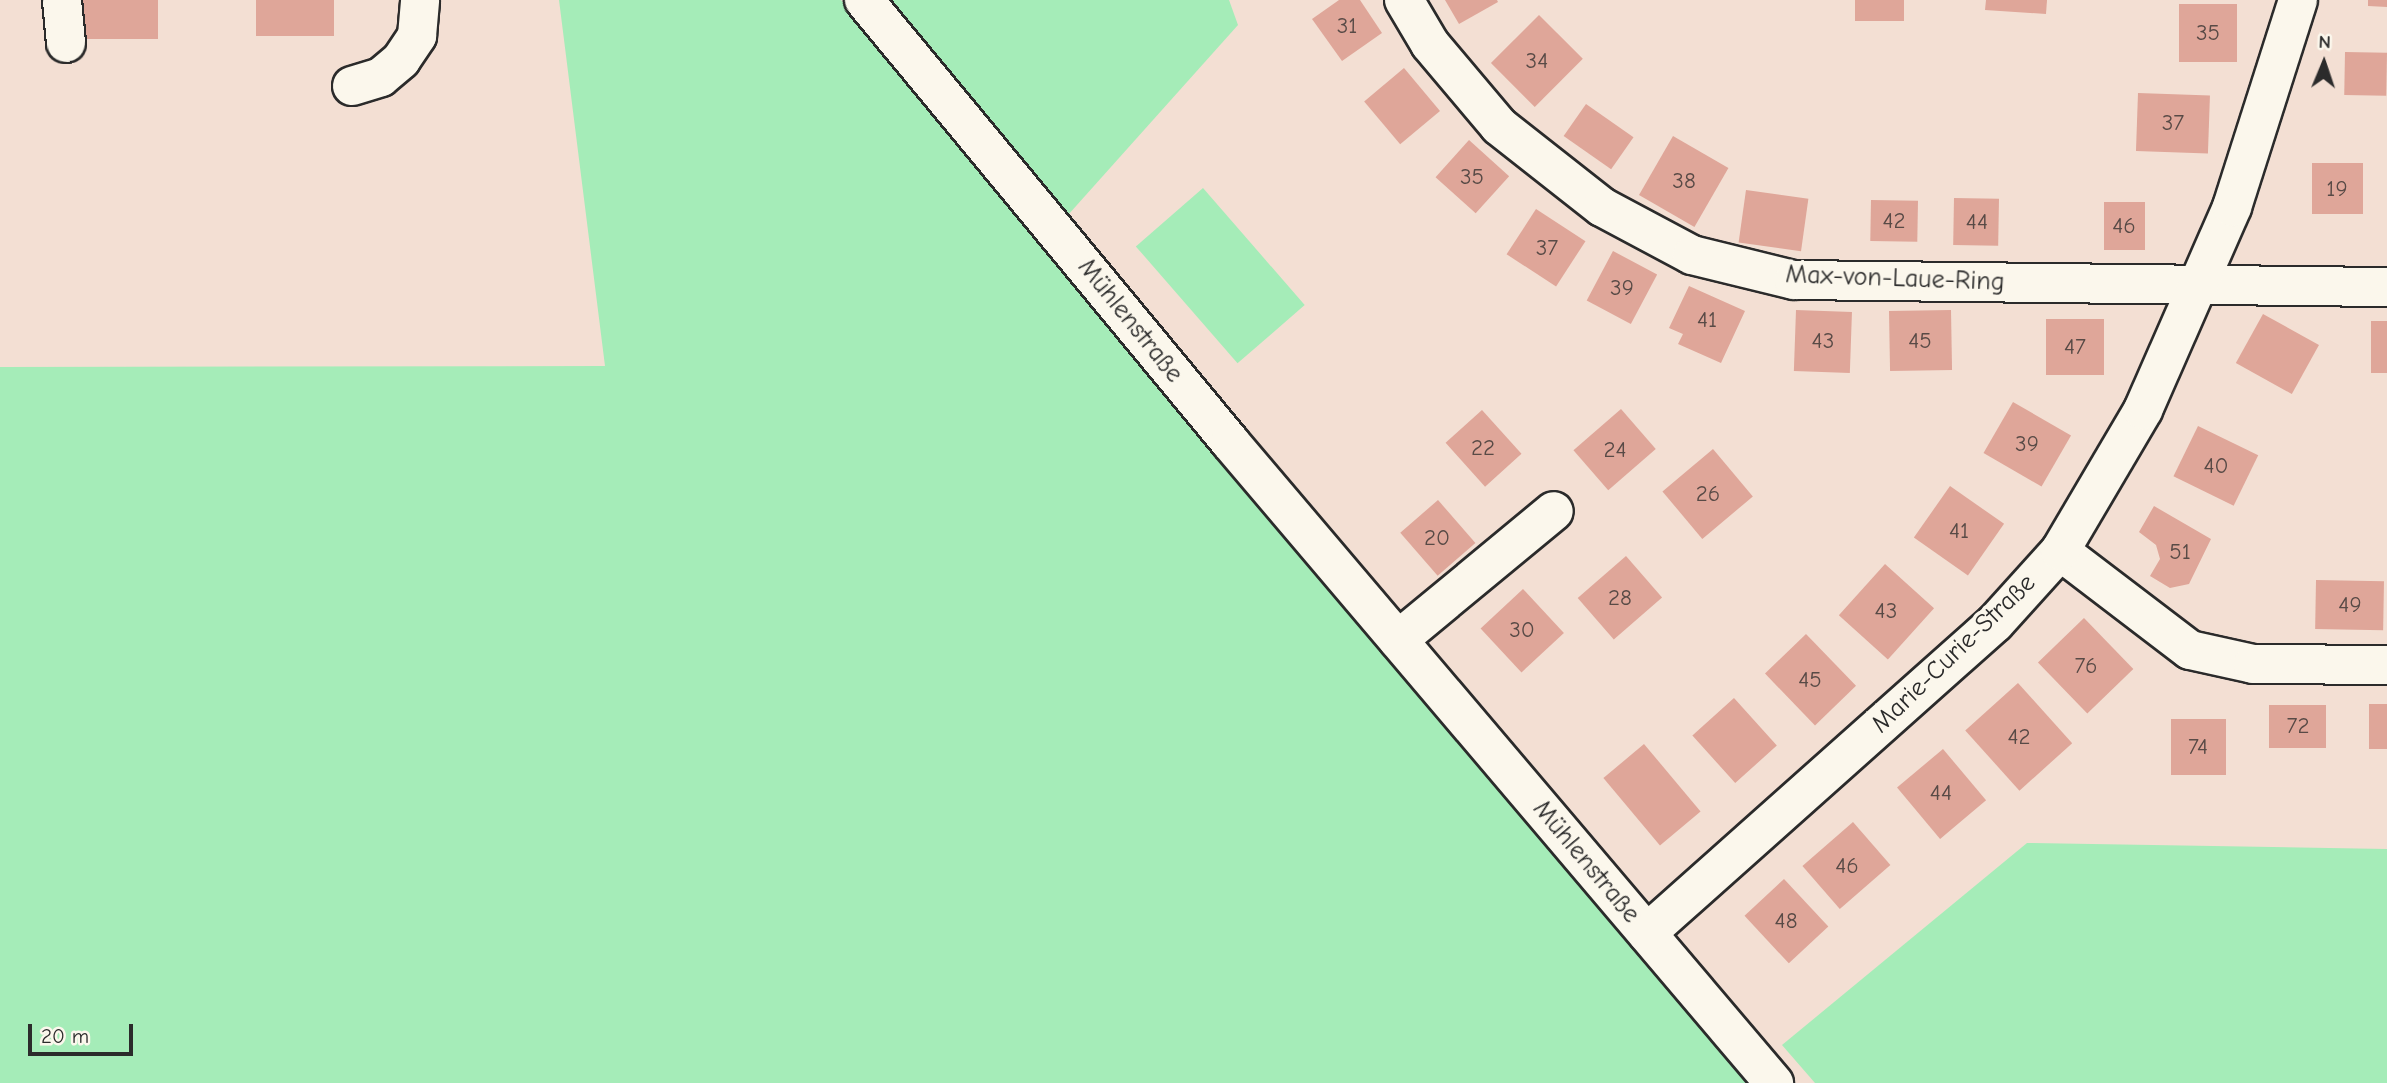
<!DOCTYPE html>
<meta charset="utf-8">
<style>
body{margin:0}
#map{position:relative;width:2387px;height:1083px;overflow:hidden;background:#f3dfd3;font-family:"Comic Neue",sans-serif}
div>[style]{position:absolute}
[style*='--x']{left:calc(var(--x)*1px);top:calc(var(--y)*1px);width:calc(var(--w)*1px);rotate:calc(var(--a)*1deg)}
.green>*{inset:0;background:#a5ecb8;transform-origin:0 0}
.building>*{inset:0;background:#dfa699;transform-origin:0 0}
.roads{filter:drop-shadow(2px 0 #2b2b2b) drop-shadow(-2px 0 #2b2b2b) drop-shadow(0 2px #2b2b2b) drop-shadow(0 -2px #2b2b2b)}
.minor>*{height:38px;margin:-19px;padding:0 19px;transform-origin:19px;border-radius:19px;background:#fbf7ec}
span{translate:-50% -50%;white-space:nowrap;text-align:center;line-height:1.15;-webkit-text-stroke:7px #fbf7ec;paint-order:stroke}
.number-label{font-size:23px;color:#584a46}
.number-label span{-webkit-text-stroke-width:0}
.street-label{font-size:26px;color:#2b2b2b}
.north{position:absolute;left:2289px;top:28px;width:70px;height:70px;-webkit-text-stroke:5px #fbf7ec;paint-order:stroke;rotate:2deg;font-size:19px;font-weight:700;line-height:28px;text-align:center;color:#2b2b2b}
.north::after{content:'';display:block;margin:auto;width:24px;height:32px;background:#2b2b2b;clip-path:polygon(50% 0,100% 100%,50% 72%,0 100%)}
.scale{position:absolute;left:28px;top:1024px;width:105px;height:32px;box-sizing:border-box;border:4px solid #2b2b2b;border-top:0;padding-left:9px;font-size:21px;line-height:24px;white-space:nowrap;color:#2b2b2b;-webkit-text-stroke:5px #fbf7ec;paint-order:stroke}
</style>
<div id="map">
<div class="green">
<div style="clip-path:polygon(559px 0,841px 0,1750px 1083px,0 1083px,0 367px,605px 366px)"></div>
<div style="clip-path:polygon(882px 0,1229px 0,1238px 25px,1068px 215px)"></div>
<div style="left:1203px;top:188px;width:155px;height:89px;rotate:49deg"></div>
<div style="clip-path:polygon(2027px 843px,2387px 849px,2387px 1083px,1815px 1083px,1782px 1045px)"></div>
</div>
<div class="building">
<div style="left:78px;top:0;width:80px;height:39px"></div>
<div style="left:256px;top:0;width:78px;height:36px"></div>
<div style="clip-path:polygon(1339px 0,1360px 0,1382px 33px,1342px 61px,1312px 19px)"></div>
<div style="clip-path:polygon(1445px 0,1497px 0,1498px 2px,1459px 24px)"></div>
<div style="left:1855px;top:0;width:49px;height:21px"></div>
<div style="clip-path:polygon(1986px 0,2047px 0,2046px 14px,1985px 10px)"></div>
<div style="clip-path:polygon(2368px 0,2387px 0,2387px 7px,2368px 6px)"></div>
<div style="left:2237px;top:4px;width:58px;height:58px;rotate:90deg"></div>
<div style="left:1539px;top:15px;width:62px;height:68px;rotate:45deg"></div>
<div style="left:2345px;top:52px;width:42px;height:43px;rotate:1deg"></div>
<div style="left:1404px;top:68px;width:56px;height:52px;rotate:50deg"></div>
<div style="left:2138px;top:93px;width:72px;height:58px;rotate:2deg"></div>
<div style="left:1586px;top:104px;width:58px;height:39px;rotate:35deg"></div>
<div style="left:1673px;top:136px;width:64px;height:68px;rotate:30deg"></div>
<div style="left:1469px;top:140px;width:54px;height:50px;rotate:42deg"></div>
<div style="left:2312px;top:163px;width:51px;height:51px"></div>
<div style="left:1746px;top:190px;width:63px;height:53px;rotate:8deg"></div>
<div style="left:1954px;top:198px;width:45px;height:47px;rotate:1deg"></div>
<div style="left:1871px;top:200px;width:47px;height:41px;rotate:1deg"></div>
<div style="left:2104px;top:202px;width:41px;height:48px"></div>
<div style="left:1536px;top:209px;width:59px;height:54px;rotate:33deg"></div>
<div style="left:1613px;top:251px;width:50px;height:56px;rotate:28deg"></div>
<div style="clip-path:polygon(1689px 286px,1745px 311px,1721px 363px,1678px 344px,1683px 334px,1669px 328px)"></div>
<div style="left:1796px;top:310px;width:56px;height:61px;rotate:2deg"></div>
<div style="left:1951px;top:310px;width:60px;height:62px;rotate:89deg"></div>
<div style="left:2263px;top:314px;width:64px;height:56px;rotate:29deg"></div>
<div style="left:2046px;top:319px;width:58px;height:56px"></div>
<div style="left:2371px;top:321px;width:16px;height:52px"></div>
<div style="left:2013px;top:402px;width:67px;height:59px;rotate:30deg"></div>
<div style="left:1621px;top:409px;width:53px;height:63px;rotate:49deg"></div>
<div style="left:1482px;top:410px;width:59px;height:49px;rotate:48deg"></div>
<div style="left:2198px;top:426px;width:67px;height:56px;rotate:26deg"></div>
<div style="left:1713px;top:449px;width:62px;height:66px;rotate:50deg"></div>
<div style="left:1950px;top:486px;width:66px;height:63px;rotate:35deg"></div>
<div style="left:1438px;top:500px;width:57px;height:50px;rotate:49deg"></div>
<div style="clip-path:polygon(2154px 506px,2211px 539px,2189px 584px,2170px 588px,2150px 576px,2160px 559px,2156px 545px,2139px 532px)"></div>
<div style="left:1626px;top:556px;width:55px;height:64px;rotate:49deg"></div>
<div style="left:1885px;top:564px;width:66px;height:69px;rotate:42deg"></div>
<div style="left:2316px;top:580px;width:68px;height:49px;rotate:1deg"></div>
<div style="left:1523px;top:589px;width:60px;height:58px;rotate:47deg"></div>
<div style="left:2084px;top:618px;width:71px;height:64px;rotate:46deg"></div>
<div style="left:1806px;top:634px;width:72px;height:57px;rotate:46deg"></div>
<div style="left:2018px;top:683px;width:81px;height:71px;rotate:48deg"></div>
<div style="left:1734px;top:698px;width:64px;height:56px;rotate:48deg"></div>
<div style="left:2369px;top:704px;width:18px;height:45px"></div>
<div style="left:2269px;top:705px;width:57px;height:43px"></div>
<div style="left:2171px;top:719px;width:55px;height:56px"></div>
<div style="left:1644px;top:744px;width:88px;height:53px;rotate:50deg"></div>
<div style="left:1943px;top:749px;width:67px;height:60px;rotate:50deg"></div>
<div style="left:1853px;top:822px;width:57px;height:67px;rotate:49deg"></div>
<div style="left:1784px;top:879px;width:65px;height:54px;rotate:47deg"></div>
</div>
<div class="roads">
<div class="minor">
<div style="--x:62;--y:0;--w:43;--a:84.7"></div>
<div style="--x:864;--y:0;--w:574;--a:50.37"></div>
<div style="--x:1230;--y:442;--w:841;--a:49.68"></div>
<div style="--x:1404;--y:0;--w:51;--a:59.4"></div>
<div style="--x:1430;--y:44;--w:107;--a:49.9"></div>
<div style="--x:1499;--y:126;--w:131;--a:38.2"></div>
<div style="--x:1602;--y:207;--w:102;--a:28.1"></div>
<div style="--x:1692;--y:255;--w:105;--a:13.8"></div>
<div style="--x:1794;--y:280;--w:593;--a:0.68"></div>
<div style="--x:352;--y:86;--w:30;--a:-17"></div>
<div style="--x:381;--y:77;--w:26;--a:-40"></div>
<div style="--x:401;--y:60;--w:29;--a:-56"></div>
<div style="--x:417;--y:36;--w:36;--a:-85"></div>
<div style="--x:2060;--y:551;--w:163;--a:37.3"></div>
<div style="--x:2190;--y:650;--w:65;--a:12.5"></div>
<div style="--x:2253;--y:664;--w:134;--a:0.4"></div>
<div style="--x:1398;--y:640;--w:202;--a:-39.6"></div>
<div style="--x:1647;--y:933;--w:466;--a:-41.7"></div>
<div style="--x:1995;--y:623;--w:97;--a:-47.9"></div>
<div style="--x:2060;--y:551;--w:164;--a:-59.5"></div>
<div style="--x:2143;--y:410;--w:222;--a:-66.3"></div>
<div style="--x:2232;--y:207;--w:217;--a:-72.3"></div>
</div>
</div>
<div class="number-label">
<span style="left:1347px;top:26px">31</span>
<span style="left:2208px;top:33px">35</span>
<span style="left:1537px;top:61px">34</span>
<span style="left:2173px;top:123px">37</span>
<span style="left:1472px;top:177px">35</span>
<span style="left:1684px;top:181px">38</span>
<span style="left:2337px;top:189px">19</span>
<span style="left:1894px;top:221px">42</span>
<span style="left:1977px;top:222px">44</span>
<span style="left:2124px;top:226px">46</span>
<span style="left:1547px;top:248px">37</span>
<span style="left:1622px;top:288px">39</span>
<span style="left:1707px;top:320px">41</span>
<span style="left:1823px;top:341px">43</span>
<span style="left:1920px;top:341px">45</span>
<span style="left:2075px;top:347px">47</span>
<span style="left:2027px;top:444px">39</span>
<span style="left:1483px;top:448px">22</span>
<span style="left:1615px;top:450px">24</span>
<span style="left:2216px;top:466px">40</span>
<span style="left:1708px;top:494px">26</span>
<span style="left:1959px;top:531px">41</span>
<span style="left:1437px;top:538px">20</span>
<span style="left:2180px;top:552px">51</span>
<span style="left:1620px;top:598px">28</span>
<span style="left:2350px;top:605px">49</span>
<span style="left:1886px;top:611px">43</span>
<span style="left:1522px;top:630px">30</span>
<span style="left:2086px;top:666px">76</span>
<span style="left:1810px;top:680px">45</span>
<span style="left:2298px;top:726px">72</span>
<span style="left:2019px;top:737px">42</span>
<span style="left:2198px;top:747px">74</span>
<span style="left:1941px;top:793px">44</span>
<span style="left:1847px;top:866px">46</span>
<span style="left:1786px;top:921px">48</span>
</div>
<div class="street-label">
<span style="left:1895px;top:279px;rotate:2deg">Max-von-Laue-Ring</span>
<span style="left:1130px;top:321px;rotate:51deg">Mühlenstraße</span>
<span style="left:1954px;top:654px;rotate:-44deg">Marie-Curie-Straße</span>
<span style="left:1586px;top:862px;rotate:50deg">Mühlenstraße</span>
</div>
<div class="north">N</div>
<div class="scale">20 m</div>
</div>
